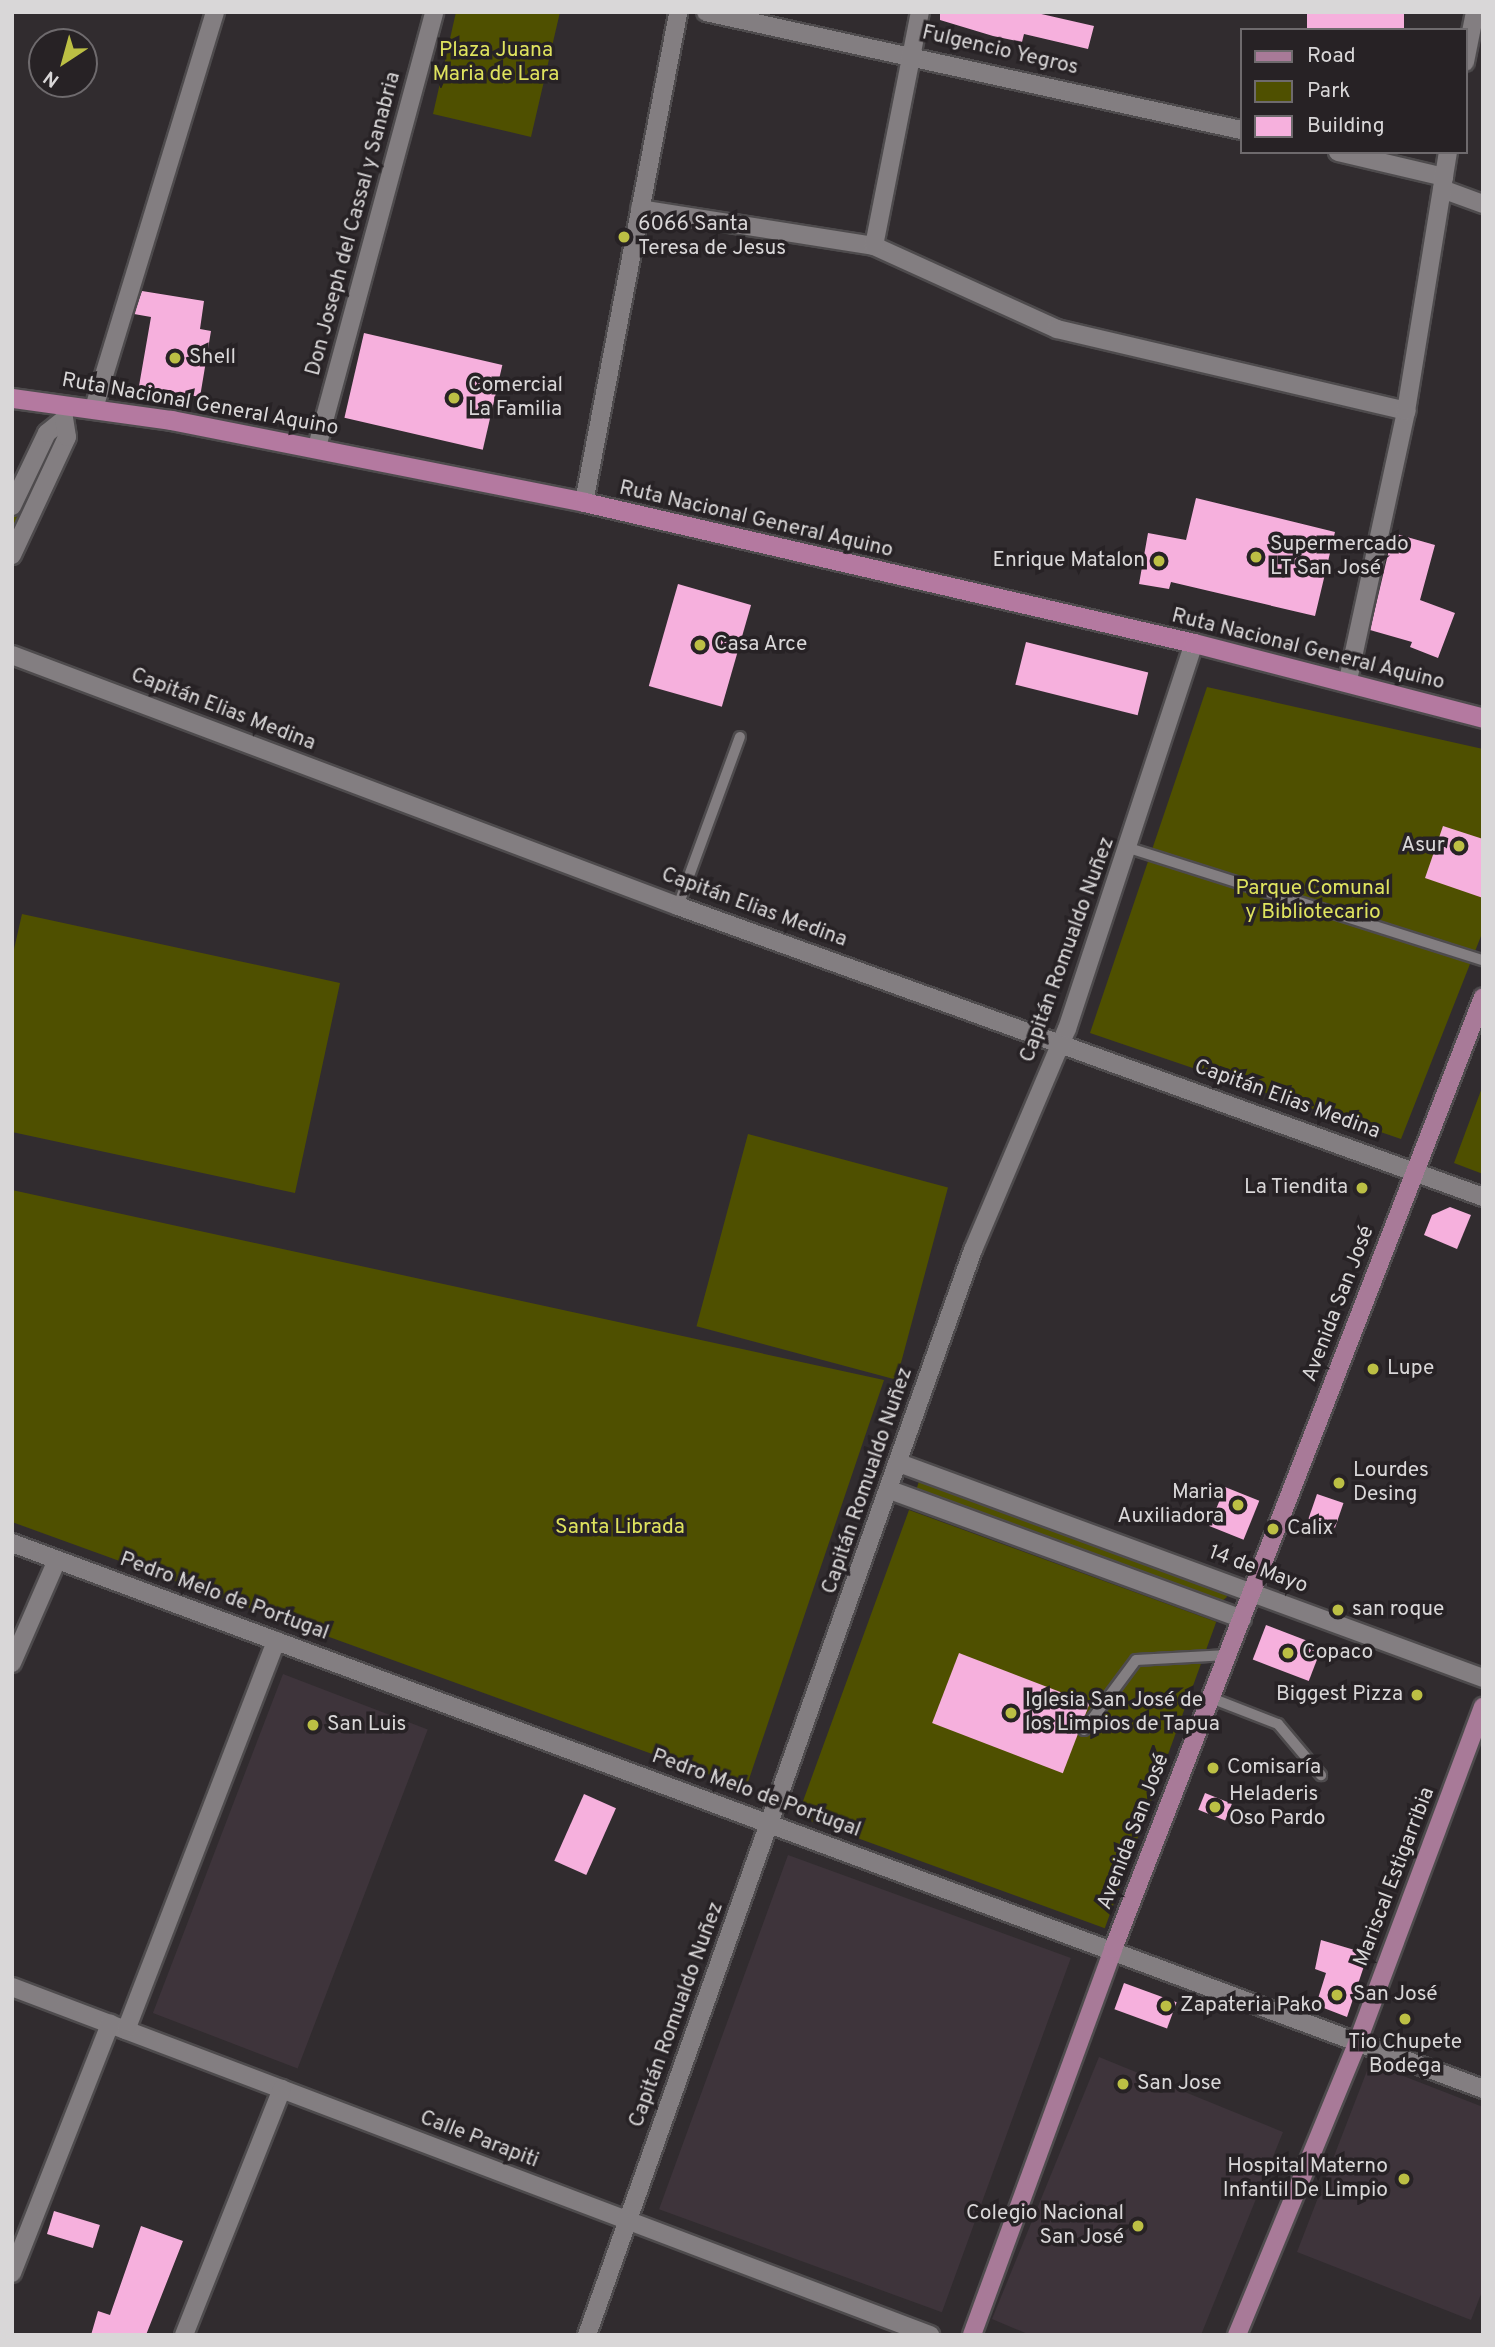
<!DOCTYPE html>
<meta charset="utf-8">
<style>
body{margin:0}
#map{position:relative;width:1495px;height:2347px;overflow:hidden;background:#312c2f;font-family:Overpass,sans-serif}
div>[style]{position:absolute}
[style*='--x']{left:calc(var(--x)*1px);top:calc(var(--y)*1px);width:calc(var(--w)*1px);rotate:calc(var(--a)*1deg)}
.built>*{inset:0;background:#3e343b;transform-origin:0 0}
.green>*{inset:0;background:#4f5000;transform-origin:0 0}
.building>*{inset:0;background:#f6b0dd;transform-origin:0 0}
.roads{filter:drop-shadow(2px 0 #4e4b4d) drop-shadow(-2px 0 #4e4b4d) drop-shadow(0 2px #4e4b4d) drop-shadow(0 -2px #4e4b4d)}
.service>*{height:10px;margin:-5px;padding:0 5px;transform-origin:5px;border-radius:5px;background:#837e81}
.minor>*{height:18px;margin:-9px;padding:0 9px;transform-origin:9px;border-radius:9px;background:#837e81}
.tertiary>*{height:18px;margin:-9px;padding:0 9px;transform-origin:9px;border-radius:9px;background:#837e81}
.primary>*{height:18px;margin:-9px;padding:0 9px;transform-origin:9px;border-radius:9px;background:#a87a98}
.trunk>*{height:19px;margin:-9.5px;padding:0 9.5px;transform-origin:9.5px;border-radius:9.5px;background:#b479a0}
.dots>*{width:19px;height:19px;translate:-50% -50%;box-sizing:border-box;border:4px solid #272225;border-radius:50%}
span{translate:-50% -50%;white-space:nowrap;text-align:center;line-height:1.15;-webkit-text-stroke:7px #272225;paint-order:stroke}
.park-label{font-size:21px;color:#dfe35e}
.street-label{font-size:21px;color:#d9d7d8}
.poi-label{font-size:21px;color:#d9d7d8}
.left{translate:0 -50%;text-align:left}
.right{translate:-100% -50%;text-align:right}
.frame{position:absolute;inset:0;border:14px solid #d9d7d8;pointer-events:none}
.legend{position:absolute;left:1240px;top:28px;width:228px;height:126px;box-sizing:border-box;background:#272225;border:2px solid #6e6a6d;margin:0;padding:9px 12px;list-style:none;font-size:21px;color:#d9d7d8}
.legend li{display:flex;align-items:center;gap:14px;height:35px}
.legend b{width:35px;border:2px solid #6e6a6d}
.north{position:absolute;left:28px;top:28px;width:70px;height:70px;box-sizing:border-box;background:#272225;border:2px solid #6e6a6d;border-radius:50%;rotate:216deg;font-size:19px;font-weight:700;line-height:28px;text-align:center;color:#d9d7d8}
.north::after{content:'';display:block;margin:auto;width:24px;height:32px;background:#bcbf44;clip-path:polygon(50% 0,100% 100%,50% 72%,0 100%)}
</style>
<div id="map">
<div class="built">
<div style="left:283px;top:1674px;width:155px;height:363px;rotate:21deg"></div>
<div style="left:788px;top:1855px;width:301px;height:377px;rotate:20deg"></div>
<div style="clip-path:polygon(1099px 2057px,1283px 2132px,1201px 2335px,1030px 2335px,992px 2319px)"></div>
<div style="clip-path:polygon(1370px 2063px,1483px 2107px,1483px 2289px,1471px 2320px,1297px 2252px)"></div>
</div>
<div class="green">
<div style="clip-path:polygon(456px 12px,560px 12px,531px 137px,433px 114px)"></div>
<div style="clip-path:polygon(55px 435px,59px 438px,12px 540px,12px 520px)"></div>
<div style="clip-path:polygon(1207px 687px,1483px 749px,1483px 931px,1401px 1139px,1090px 1033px)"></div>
<div style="clip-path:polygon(22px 914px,340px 983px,295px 1193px,12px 1132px,12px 958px)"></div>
<div style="clip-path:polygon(1483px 1085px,1483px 1174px,1454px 1163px)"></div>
<div style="left:748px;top:1134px;width:207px;height:199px;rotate:15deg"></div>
<div style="clip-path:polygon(12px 1190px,884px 1380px,746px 1788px,12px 1522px)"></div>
<div style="clip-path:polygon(919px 1481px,1225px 1592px,1227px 1597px,1222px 1601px,916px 1491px)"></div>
<div style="left:909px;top:1510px;width:327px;height:326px;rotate:20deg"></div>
</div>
<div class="building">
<div style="clip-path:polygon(940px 12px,1037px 13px,1094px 26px,1088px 49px,1024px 34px,1022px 42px,993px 36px,940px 20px)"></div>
<div style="left:1307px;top:12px;width:97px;height:18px"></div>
<div style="clip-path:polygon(142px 291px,204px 301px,200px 329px,211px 331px,200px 397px,139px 386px,151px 317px,134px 314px)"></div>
<div style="left:364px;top:333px;width:142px;height:87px;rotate:13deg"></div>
<div style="clip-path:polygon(1196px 498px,1335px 532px,1315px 616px,1171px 582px,1169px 589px,1139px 584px,1148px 533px,1186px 540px)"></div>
<div style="clip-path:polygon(1393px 533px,1435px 545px,1420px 600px,1455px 613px,1438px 658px,1410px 647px,1412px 642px,1370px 630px)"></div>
<div style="left:678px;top:584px;width:76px;height:106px;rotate:16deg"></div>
<div style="left:1026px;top:642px;width:126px;height:44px;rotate:14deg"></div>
<div style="clip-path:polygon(1443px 826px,1483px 839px,1483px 898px,1425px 878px)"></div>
<div style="clip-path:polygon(1450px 1207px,1471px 1215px,1457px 1249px,1424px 1235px,1432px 1215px)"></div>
<div style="left:1225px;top:1487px;width:37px;height:42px;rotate:22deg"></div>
<div style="left:1317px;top:1494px;width:28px;height:26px;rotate:19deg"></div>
<div style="left:1266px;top:1625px;width:60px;height:37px;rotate:21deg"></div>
<div style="left:959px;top:1653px;width:140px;height:75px;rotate:21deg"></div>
<div style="left:1205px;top:1793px;width:29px;height:18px;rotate:22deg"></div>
<div style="left:584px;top:1794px;width:35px;height:73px;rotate:24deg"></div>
<div style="clip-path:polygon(1321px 1940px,1368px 1954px,1347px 2017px,1316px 2005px,1326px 1973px,1315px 1969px)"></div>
<div style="left:1124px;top:1983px;width:56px;height:28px;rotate:20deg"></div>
<div style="left:54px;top:2211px;width:48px;height:24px;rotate:17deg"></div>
<div style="clip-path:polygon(141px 2226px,183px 2241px,146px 2335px,91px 2335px,98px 2311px,110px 2315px)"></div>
</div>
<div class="roads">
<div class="service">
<div style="--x:1129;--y:848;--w:371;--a:17.6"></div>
<div style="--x:678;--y:906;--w:180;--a:-69.9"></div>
<div style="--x:1211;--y:1698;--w:72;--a:21.2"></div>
<div style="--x:1278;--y:1724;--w:67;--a:49.9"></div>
<div style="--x:1084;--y:1730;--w:87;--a:-53.4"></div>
<div style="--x:1136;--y:1660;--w:92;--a:-3.1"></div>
</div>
<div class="minor">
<div style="--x:706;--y:12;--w:548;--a:12.44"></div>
<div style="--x:1465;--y:62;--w:51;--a:-78.7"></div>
<div style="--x:1338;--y:152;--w:109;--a:13.3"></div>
<div style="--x:1442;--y:189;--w:44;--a:20.1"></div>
<div style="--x:640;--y:209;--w:237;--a:9"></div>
<div style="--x:874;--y:246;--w:201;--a:24.4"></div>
<div style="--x:1057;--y:329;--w:359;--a:13.2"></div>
<div style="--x:874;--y:246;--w:238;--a:-78.9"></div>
<div style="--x:94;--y:408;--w:414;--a:-73"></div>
<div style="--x:317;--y:447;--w:450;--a:-74.9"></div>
<div style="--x:584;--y:502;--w:499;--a:-79.1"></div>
<div style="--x:12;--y:506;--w:81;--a:-64.4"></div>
<div style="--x:47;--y:433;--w:22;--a:-39"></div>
<div style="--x:12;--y:555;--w:130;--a:-65"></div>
<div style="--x:67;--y:437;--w:18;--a:-99"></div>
<div style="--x:12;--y:655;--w:712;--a:20.65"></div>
<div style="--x:678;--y:906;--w:856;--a:19.87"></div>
<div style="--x:1348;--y:680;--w:275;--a:-77.8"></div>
<div style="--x:1406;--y:411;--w:262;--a:-80.8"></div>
<div style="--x:899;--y:1463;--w:622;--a:20.21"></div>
<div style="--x:890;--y:1490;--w:375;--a:20.1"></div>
<div style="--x:12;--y:1663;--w:112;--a:-66.4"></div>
<div style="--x:12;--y:1987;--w:982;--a:20.76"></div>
<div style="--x:126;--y:2030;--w:417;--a:-68.9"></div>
<div style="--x:12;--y:2273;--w:268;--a:-68.5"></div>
<div style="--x:184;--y:2335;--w:265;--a:-68.3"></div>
<div style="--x:587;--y:2335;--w:1152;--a:-70.42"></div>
<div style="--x:973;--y:1250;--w:240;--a:-67"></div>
<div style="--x:1067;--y:1029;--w:406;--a:-71.8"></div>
</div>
<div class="tertiary">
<div style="--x:12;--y:1543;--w:1569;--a:20.36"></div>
</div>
<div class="primary">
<div style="--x:972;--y:2335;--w:411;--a:-69.9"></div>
<div style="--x:1113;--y:1949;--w:1021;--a:-68.76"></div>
<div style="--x:1237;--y:2335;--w:318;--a:-67.6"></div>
<div style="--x:1358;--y:2041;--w:357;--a:-69.5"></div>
</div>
<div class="trunk">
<div style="--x:12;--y:398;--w:161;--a:7.9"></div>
<div style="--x:171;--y:420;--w:421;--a:11.2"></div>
<div style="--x:584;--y:502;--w:626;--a:13.02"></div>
<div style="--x:1194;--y:643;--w:299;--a:14.5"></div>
</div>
</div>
<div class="dots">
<div style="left:624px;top:237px;background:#bcbf44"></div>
<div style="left:175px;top:358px;background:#bcbf44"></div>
<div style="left:454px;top:398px;background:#bcbf44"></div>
<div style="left:1256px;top:557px;background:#bcbf44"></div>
<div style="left:1159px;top:561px;background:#bcbf44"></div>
<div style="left:700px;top:645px;background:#bcbf44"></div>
<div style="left:1459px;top:846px;background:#bcbf44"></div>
<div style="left:1362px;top:1188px;background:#bcbf44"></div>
<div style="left:1373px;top:1369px;background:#bcbf44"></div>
<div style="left:1339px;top:1483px;background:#bcbf44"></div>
<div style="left:1238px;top:1505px;background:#bcbf44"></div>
<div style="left:1273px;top:1529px;background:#bcbf44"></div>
<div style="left:1338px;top:1610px;background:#bcbf44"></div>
<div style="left:1288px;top:1653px;background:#bcbf44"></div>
<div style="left:1417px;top:1695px;background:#bcbf44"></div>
<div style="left:1011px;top:1713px;background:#bcbf44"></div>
<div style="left:313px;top:1725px;background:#bcbf44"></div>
<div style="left:1213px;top:1768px;background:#bcbf44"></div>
<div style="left:1215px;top:1807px;background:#bcbf44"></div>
<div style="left:1337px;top:1995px;background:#bcbf44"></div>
<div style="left:1166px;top:2006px;background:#bcbf44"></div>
<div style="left:1405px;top:2019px;background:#bcbf44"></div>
<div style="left:1123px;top:2084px;background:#bcbf44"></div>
<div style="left:1404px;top:2179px;background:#bcbf44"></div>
<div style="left:1138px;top:2226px;background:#bcbf44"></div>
</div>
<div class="park-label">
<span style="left:496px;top:63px">Plaza Juana<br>Maria de Lara</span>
<span style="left:1313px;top:901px">Parque Comunal<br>y Bibliotecario</span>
<span style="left:620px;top:1528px">Santa Librada</span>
</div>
<div class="street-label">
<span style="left:1000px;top:51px;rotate:13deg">Fulgencio Yegros</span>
<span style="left:354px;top:224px;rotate:-75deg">Don Joseph del Cassal y Sanabria</span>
<span style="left:200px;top:405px;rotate:10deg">Ruta Nacional General Aquino</span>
<span style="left:756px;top:520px;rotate:13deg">Ruta Nacional General Aquino</span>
<span style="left:1308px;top:650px;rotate:14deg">Ruta Nacional General Aquino</span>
<span style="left:223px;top:710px;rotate:21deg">Capitán Elias Medina</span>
<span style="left:754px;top:908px;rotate:20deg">Capitán Elias Medina</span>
<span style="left:1068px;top:950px;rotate:-70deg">Capitán Romualdo Nuñez</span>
<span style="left:1287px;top:1100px;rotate:20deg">Capitán Elias Medina</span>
<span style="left:1339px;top:1304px;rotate:-69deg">Avenida San José</span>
<span style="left:868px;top:1481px;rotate:-71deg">Capitán Romualdo Nuñez</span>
<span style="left:1258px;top:1570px;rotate:20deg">14 de Mayo</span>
<span style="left:224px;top:1597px;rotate:20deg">Pedro Melo de Portugal</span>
<span style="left:756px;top:1794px;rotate:20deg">Pedro Melo de Portugal</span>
<span style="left:1134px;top:1832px;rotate:-69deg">Avenida San José</span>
<span style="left:1395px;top:1877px;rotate:-69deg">Mariscal Estigarribia</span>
<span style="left:677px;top:2015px;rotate:-70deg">Capitán Romualdo Nuñez</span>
<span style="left:479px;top:2140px;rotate:21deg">Calle Parapiti</span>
</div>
<div class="poi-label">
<span class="left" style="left:638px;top:237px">6066 Santa<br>Teresa de Jesus</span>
<span class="left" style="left:189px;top:358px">Shell</span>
<span class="left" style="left:468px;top:398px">Comercial<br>La Familia</span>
<span class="left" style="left:1270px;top:557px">Supermercado<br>LT San José</span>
<span class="right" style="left:1145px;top:561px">Enrique Matalon</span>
<span class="left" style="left:714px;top:645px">Casa Arce</span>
<span class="right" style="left:1445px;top:846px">Asur</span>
<span class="right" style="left:1348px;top:1188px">La Tiendita</span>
<span class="left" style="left:1387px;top:1369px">Lupe</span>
<span class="left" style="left:1353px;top:1483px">Lourdes<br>Desing</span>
<span class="right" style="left:1224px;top:1505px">Maria<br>Auxiliadora</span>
<span class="left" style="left:1287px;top:1529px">Calix</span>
<span class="left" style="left:1352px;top:1610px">san roque</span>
<span class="left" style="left:1302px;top:1653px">Copaco</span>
<span class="right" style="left:1403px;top:1695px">Biggest Pizza</span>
<span class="left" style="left:1025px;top:1713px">Iglesia San José de<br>los Limpios de Tapua</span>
<span class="left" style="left:327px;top:1725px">San Luis</span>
<span class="left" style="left:1227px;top:1768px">Comisaría</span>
<span class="left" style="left:1229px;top:1807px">Heladeris<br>Oso Pardo</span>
<span class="left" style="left:1353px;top:1995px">San José</span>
<span class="left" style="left:1180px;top:2006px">Zapateria Pako</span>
<span style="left:1405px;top:2055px">Tio Chupete<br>Bodega</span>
<span class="left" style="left:1137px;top:2084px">San Jose</span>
<span class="right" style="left:1388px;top:2179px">Hospital Materno<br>Infantil De Limpio</span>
<span class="right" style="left:1124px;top:2226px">Colegio Nacional<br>San José</span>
</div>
<div class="frame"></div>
<ul class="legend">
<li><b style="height:9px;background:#a87a98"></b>Road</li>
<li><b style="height:19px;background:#4f5000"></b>Park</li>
<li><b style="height:19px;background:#f6b0dd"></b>Building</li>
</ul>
<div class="north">N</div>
</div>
